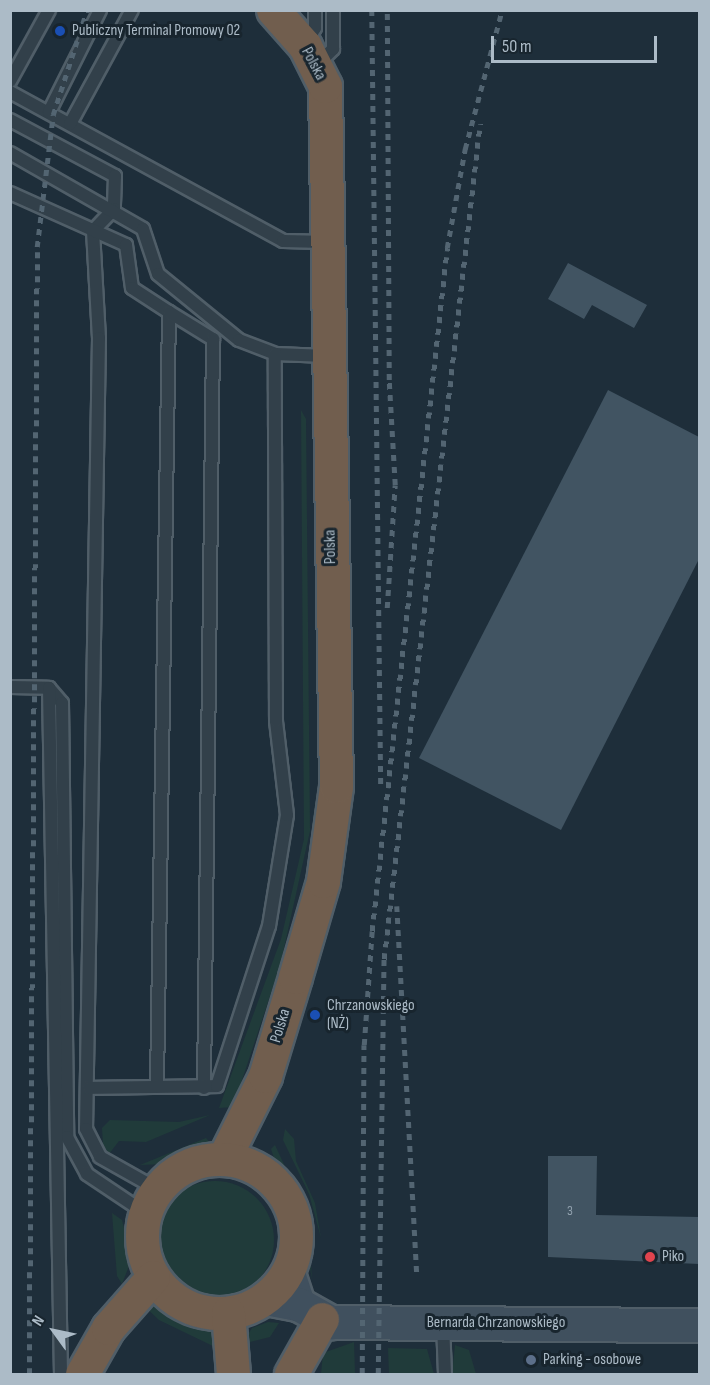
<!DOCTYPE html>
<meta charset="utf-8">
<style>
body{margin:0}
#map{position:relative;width:710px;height:1385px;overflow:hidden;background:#1e2e3a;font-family:"Sofia Sans Condensed",sans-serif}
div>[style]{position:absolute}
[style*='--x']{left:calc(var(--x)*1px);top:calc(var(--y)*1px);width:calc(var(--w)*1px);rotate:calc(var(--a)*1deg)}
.green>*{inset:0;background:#203b3a}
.round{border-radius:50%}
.building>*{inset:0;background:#415462}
.roads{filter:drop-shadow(2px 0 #505e68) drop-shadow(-2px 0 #505e68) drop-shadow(0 2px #505e68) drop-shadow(0 -2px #505e68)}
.lane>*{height:12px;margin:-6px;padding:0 6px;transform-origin:6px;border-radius:6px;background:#32404a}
.secondary>*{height:33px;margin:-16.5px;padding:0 16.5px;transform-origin:16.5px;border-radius:16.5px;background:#40505e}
.highway>*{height:33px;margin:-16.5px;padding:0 16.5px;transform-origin:16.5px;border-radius:16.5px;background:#715e4e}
.highway>.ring{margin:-16.5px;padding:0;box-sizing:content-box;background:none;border:33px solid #715e4e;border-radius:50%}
.rail>*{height:4.5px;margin-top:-2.25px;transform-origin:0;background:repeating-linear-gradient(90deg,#536572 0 6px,transparent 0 12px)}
.dots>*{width:16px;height:16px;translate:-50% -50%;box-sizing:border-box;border:3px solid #18252e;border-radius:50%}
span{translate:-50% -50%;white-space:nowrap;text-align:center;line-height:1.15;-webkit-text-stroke:6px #18252e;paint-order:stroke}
.number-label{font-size:14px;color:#91a1ae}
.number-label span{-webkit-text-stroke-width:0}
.poi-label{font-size:16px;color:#acbbc7}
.left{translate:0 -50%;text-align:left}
.street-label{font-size:16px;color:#acbbc7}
.frame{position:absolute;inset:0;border:12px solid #acbbc7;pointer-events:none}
.north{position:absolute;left:24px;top:1301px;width:60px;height:60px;-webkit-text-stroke:4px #18252e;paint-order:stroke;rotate:303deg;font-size:16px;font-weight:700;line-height:24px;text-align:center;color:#acbbc7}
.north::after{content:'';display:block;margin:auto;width:21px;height:27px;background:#acbbc7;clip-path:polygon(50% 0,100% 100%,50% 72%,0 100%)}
.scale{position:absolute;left:491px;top:36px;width:166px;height:27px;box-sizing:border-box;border:3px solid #acbbc7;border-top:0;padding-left:8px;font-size:18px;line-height:21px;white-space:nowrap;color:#acbbc7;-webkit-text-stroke:4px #18252e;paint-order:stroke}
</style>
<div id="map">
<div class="green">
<div style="clip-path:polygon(301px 410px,306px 419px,310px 831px,280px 966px,233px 1107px,219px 1108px,281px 939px,304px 839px)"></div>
<div style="clip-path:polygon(210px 1115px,146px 1142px,119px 1141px,109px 1154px,103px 1145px,102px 1128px,110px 1120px,179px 1122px)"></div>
<div style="clip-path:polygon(285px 1129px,294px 1139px,296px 1161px,315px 1203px,321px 1238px,309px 1194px,283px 1140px)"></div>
<div style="clip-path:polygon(206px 1138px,211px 1144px,165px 1164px,140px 1165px)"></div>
<div style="clip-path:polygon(275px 1145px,308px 1216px,312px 1280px,301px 1212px,277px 1167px,271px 1149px)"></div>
<div class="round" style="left:156px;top:1181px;width:118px;height:118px"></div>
<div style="clip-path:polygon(112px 1213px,122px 1220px,126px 1236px,129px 1266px,122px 1284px,117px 1276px)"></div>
<div style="clip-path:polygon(154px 1304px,181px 1323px,212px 1330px,217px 1348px,159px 1320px,144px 1306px)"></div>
<div style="clip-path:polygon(268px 1322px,279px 1323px,270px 1337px,242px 1344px,252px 1328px)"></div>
<div style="clip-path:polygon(354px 1342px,355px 1374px,321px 1374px,323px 1353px)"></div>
<div style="clip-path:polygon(455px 1345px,469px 1350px,476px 1374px,452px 1374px)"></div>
<div style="clip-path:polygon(388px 1348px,427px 1349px,434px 1374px,389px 1374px)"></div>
</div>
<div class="building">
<div style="clip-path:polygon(568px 263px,647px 305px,634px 328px,592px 305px,584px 319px,548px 299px)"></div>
<div style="clip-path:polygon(608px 390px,699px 437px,699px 559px,561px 830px,419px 758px)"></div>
<div style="clip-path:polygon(548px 1156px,597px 1156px,596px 1215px,699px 1217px,699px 1264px,548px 1257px)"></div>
</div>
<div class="roads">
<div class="lane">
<div style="--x:305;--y:45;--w:20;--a:-60"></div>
<div style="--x:315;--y:28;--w:18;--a:-90"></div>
<div style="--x:317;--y:65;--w:23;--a:-45"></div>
<div style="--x:333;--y:49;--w:39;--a:-90"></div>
<div style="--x:10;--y:81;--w:81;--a:-61.2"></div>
<div style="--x:10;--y:92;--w:311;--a:28.6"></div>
<div style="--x:283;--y:241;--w:42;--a:1.4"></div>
<div style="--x:49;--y:112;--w:114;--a:-63.4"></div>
<div style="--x:10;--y:120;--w:119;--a:28.1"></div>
<div style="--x:115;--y:176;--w:33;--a:92"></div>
<div style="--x:114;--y:209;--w:30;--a:134"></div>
<div style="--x:93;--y:231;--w:107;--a:86.8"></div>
<div style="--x:99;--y:338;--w:791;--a:90.94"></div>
<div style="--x:86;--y:1129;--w:31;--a:63"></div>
<div style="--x:100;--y:1157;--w:65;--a:29.3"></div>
<div style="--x:70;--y:124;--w:130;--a:-61.5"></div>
<div style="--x:10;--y:153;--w:153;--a:29.7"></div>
<div style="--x:143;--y:229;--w:47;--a:71.6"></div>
<div style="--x:158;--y:274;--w:104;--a:39.2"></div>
<div style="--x:239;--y:340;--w:39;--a:21"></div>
<div style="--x:275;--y:354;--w:52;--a:2.2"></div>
<div style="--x:10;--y:193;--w:127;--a:24.1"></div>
<div style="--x:126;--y:245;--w:43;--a:82.1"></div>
<div style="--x:132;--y:288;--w:44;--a:33"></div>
<div style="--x:169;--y:312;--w:775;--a:90.89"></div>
<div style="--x:169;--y:312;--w:52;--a:31.5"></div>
<div style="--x:213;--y:339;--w:749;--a:90.69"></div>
<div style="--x:10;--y:687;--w:39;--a:1"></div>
<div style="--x:49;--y:688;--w:20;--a:49"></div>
<div style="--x:62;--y:703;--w:434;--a:89.3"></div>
<div style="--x:67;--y:1137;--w:42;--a:61.6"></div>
<div style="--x:87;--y:1174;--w:70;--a:33.9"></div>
<div style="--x:49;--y:688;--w:686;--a:89"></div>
<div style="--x:89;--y:1088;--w:128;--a:-0.9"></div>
<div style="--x:217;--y:1086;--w:168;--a:-72"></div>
<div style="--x:269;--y:926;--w:112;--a:-80.8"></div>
<div style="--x:287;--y:815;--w:95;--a:-96.7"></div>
<div style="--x:276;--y:721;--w:367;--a:-90.2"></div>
<div style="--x:443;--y:1324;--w:50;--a:87.7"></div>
</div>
<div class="secondary">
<div style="--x:288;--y:1273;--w:33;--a:72"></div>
<div style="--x:266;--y:1298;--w:33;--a:11"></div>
<div style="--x:298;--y:1304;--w:38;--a:29"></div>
<div style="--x:331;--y:1322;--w:369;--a:0.5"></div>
</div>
<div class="highway">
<div style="--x:224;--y:1158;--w:92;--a:-63.4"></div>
<div style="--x:265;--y:1076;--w:103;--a:-73.1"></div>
<div style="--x:295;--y:977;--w:100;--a:-73.7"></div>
<div style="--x:323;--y:881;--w:96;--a:-82.2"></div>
<div style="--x:336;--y:786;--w:700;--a:-90.9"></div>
<div style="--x:325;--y:86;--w:45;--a:-116.6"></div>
<div style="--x:305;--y:46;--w:48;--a:-131.6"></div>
<div class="ring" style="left:142px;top:1159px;width:121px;height:121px"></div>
<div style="--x:228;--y:1313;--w:61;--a:85.3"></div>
<div style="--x:82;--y:1374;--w:53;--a:-60.5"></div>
<div style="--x:108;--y:1328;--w:68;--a:-48.6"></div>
<div style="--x:291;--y:1374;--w:63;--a:-60.6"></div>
</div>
</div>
<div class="rail">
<div style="--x:372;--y:10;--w:777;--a:89.34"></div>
<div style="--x:387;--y:608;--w:123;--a:-86.3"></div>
<div style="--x:395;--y:485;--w:105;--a:-93.3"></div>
<div style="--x:389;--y:380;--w:370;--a:-90.3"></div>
<div style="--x:397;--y:906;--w:370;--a:86.9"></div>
<div style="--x:29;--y:1374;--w:1127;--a:-89.59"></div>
<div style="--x:37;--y:247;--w:133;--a:-83.1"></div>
<div style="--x:53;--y:115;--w:110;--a:-72.1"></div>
<div style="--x:362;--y:1374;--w:329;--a:-89.7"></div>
<div style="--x:364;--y:1045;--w:114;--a:-86"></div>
<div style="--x:372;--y:931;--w:687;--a:-83.73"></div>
<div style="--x:447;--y:248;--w:101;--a:-79.7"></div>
<div style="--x:465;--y:149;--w:144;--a:-75.1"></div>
<div style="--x:378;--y:1374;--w:415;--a:-89.2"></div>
<div style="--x:384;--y:959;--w:841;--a:-83.45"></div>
</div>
<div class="dots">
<div style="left:60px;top:31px;background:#1a4fb4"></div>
<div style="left:315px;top:1015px;background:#1a4fb4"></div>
<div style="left:650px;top:1257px;background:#e0444e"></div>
<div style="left:531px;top:1360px;background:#5c6f8a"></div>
</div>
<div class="number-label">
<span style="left:570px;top:1211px">3</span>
</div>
<div class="poi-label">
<span class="left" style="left:72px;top:31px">Publiczny Terminal Promowy 02</span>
<span class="left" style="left:327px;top:1015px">Chrzanowskiego<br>(NŻ)</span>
<span class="left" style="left:662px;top:1257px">Piko</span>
<span class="left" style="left:543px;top:1360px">Parking - osobowe</span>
</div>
<div class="street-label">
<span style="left:313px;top:64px;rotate:62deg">Polska</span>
<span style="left:331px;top:547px;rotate:-91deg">Polska</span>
<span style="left:281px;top:1026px;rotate:-73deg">Polska</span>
<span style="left:496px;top:1323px">Bernarda Chrzanowskiego</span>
</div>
<div class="frame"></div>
<div class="north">N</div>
<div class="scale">50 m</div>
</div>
